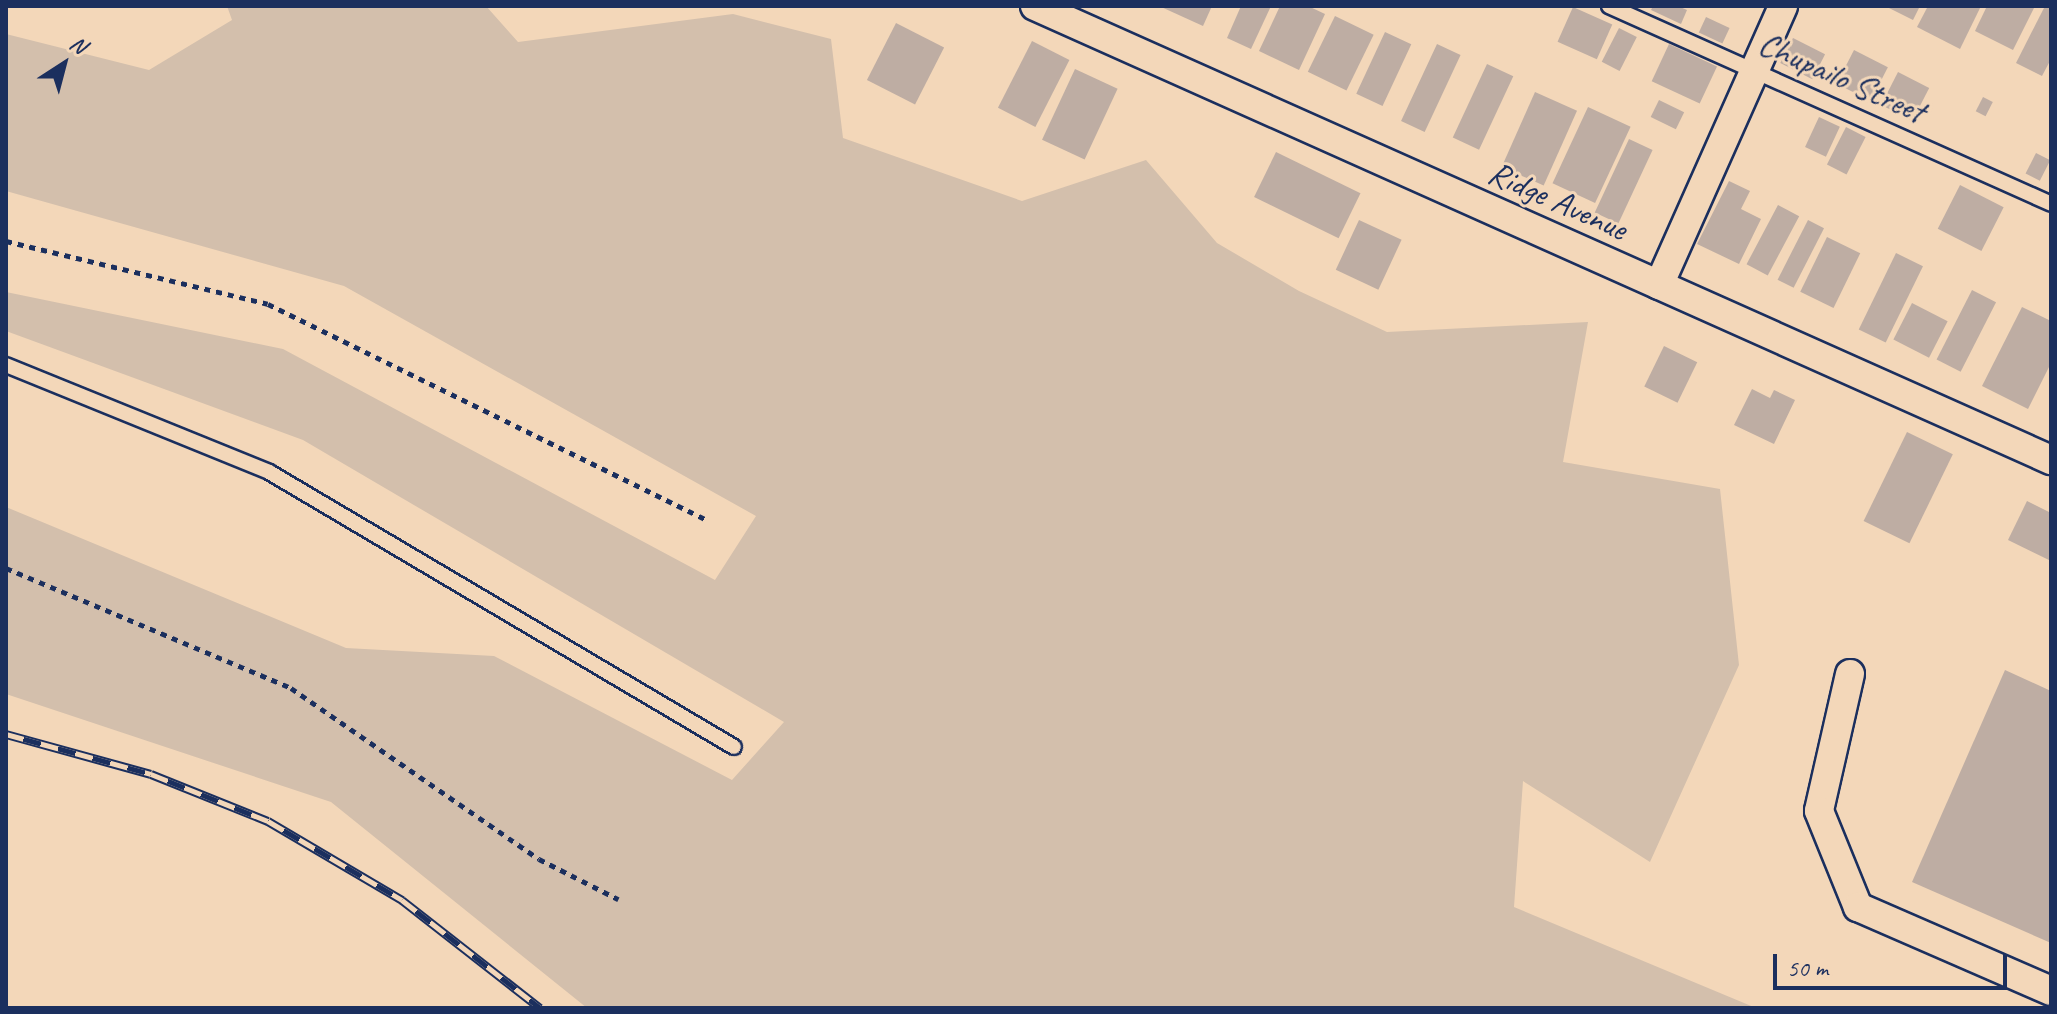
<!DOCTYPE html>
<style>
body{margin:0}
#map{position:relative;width:2057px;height:1014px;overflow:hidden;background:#f3d7b9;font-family:Caveat,sans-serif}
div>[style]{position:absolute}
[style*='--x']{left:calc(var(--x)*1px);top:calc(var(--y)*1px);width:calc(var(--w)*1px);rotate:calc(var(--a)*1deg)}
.green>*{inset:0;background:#d3bfac}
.building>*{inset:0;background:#beada3;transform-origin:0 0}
.path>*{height:5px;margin-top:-2.5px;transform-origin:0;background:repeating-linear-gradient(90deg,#1b2f5e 0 6px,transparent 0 12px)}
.roads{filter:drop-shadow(2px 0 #1b2f5e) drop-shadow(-2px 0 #1b2f5e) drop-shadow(0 2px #1b2f5e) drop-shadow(0 -2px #1b2f5e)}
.lane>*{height:14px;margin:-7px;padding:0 7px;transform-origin:7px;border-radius:7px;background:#f3d7b9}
.street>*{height:28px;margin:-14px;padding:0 14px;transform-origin:14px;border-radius:14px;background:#f3d7b9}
.rail>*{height:9px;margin-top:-4.5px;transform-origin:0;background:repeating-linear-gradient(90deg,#f3d7b9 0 18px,#1b2f5e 0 36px);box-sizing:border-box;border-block:2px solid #1b2f5e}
span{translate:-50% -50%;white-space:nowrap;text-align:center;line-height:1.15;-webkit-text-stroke:6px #f3d7b9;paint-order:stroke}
.street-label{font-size:34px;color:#1b2f5e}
.frame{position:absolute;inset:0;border:8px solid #1b2f5e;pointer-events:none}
.north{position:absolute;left:24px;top:24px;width:80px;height:80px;-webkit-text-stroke:6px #f3d7b9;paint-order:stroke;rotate:36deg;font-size:22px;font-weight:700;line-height:32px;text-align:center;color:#1b2f5e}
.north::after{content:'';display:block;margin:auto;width:28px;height:36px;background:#1b2f5e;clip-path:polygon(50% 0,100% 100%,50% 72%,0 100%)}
.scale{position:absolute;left:1773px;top:954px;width:234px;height:36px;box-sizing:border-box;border:4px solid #1b2f5e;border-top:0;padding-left:10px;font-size:24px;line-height:28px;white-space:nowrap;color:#1b2f5e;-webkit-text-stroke:6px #f3d7b9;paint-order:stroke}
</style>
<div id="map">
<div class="green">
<div style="clip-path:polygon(227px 6px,486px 6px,518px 42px,733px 14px,831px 39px,843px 138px,1022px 201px,1146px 160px,1217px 243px,1299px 291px,1387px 332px,1588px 322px,1563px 462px,1720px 489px,1739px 665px,1650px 862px,1523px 781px,1514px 907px,1756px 1008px,587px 1008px,331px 802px,6px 694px,6px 507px,346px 648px,494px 656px,732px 780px,784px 722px,303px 440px,6px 331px,6px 292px,283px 349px,715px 580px,756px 516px,344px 286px,6px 191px,6px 34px,149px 70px,232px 20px)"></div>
</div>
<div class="building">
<div style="clip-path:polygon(1159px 6px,1212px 6px,1203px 26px)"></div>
<div style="clip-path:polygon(1241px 6px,1271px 6px,1251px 49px,1227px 38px)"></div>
<div style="clip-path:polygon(1280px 6px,1308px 6px,1325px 14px,1299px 70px,1259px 51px)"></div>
<div style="clip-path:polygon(1653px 6px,1678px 6px,1687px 10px,1681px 24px,1651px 10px)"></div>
<div style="clip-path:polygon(1885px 6px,1920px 6px,1913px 20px)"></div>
<div style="clip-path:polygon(1928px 6px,1981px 6px,1960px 49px,1917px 27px)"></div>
<div style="clip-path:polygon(1987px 6px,2035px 6px,2013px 50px,1975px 31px)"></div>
<div style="clip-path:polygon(2045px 6px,2051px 6px,2051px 59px,2042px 76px,2016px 63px)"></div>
<div style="left:1573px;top:7px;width:43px;height:38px;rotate:24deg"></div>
<div style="left:1335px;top:16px;width:43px;height:62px;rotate:26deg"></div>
<div style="left:1706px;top:17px;width:26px;height:17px;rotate:25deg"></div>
<div style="left:896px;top:23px;width:54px;height:64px;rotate:27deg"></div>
<div style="left:1619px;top:28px;width:20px;height:38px;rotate:27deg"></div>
<div style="left:1385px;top:32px;width:29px;height:68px;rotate:25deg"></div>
<div style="left:1793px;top:38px;width:36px;height:28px;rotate:27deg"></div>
<div style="left:1032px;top:41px;width:42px;height:75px;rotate:27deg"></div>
<div style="left:1437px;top:44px;width:26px;height:85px;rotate:25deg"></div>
<div style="left:1669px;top:44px;width:53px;height:41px;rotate:25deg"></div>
<div style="left:1854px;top:50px;width:38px;height:38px;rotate:27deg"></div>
<div style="left:1487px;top:64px;width:29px;height:81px;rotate:25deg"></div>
<div style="left:1075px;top:69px;width:47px;height:78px;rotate:25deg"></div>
<div style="left:1898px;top:72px;width:35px;height:37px;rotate:27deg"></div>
<div style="left:1535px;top:92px;width:46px;height:82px;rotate:24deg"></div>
<div style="left:1983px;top:97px;width:11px;height:16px;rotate:27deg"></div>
<div style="left:1659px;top:100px;width:28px;height:19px;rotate:26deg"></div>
<div style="left:1588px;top:107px;width:47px;height:84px;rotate:25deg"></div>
<div style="left:1819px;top:117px;width:23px;height:33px;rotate:25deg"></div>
<div style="left:1846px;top:127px;width:22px;height:42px;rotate:27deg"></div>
<div style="left:1629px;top:139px;width:26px;height:81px;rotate:25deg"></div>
<div style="left:1276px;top:152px;width:94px;height:50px;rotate:26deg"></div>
<div style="left:2036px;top:153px;width:16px;height:23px;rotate:27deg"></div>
<div style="clip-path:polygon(1729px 181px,1750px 191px,1741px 209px,1761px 219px,1739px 264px,1697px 244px)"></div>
<div style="left:1960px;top:185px;width:49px;height:49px;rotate:27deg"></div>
<div style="left:1778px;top:205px;width:24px;height:67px;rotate:28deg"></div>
<div style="left:1359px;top:220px;width:47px;height:55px;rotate:25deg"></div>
<div style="left:1808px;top:220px;width:18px;height:67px;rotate:27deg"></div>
<div style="left:1827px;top:237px;width:37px;height:61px;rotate:26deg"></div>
<div style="left:1896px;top:253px;width:30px;height:85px;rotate:26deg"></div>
<div style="left:1972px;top:290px;width:27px;height:78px;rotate:27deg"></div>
<div style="left:1912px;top:303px;width:40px;height:41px;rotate:27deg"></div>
<div style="clip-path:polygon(2022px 307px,2051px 321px,2051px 363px,2028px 409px,1982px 386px)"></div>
<div style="left:1664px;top:346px;width:37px;height:45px;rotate:26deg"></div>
<div style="clip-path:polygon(1752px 389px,1770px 398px,1774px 390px,1795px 400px,1774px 444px,1734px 425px)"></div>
<div style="left:1907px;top:432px;width:51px;height:99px;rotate:26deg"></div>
<div style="clip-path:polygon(2027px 501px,2051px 513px,2051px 561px,2008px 540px)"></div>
<div style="clip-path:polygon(2005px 670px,2051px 691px,2051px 943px,1912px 882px)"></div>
</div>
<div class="path">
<div style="--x:6;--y:241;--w:269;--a:13.5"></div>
<div style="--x:268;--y:304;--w:487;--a:26.2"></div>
<div style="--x:6;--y:568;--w:309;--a:22.8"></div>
<div style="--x:291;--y:688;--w:301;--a:34.6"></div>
<div style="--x:539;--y:859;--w:89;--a:26.9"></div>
</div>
<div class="roads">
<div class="lane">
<div style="--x:1609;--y:6;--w:484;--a:24.1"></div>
<div style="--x:6;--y:365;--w:284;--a:22.1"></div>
<div style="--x:269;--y:472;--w:540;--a:30.6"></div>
</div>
<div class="street">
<div style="--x:1035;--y:6;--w:1113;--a:24.08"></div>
<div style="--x:1659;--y:285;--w:305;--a:-66"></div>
<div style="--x:1850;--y:674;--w:140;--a:102.8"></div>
<div style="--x:1819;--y:811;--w:104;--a:67.9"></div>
<div style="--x:1858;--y:907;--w:210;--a:23.5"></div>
</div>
</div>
<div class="rail">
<div style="--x:6;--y:734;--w:150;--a:15.4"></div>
<div style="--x:151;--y:774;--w:126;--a:21.9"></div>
<div style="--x:268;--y:821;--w:156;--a:30.5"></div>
<div style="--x:402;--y:900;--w:175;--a:38"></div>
</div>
<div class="street-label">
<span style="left:1842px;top:77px;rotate:24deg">Chupailo Street</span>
<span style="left:1558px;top:200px;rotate:24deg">Ridge Avenue</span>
</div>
<div class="frame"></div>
<div class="north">N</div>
<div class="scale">50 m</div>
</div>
